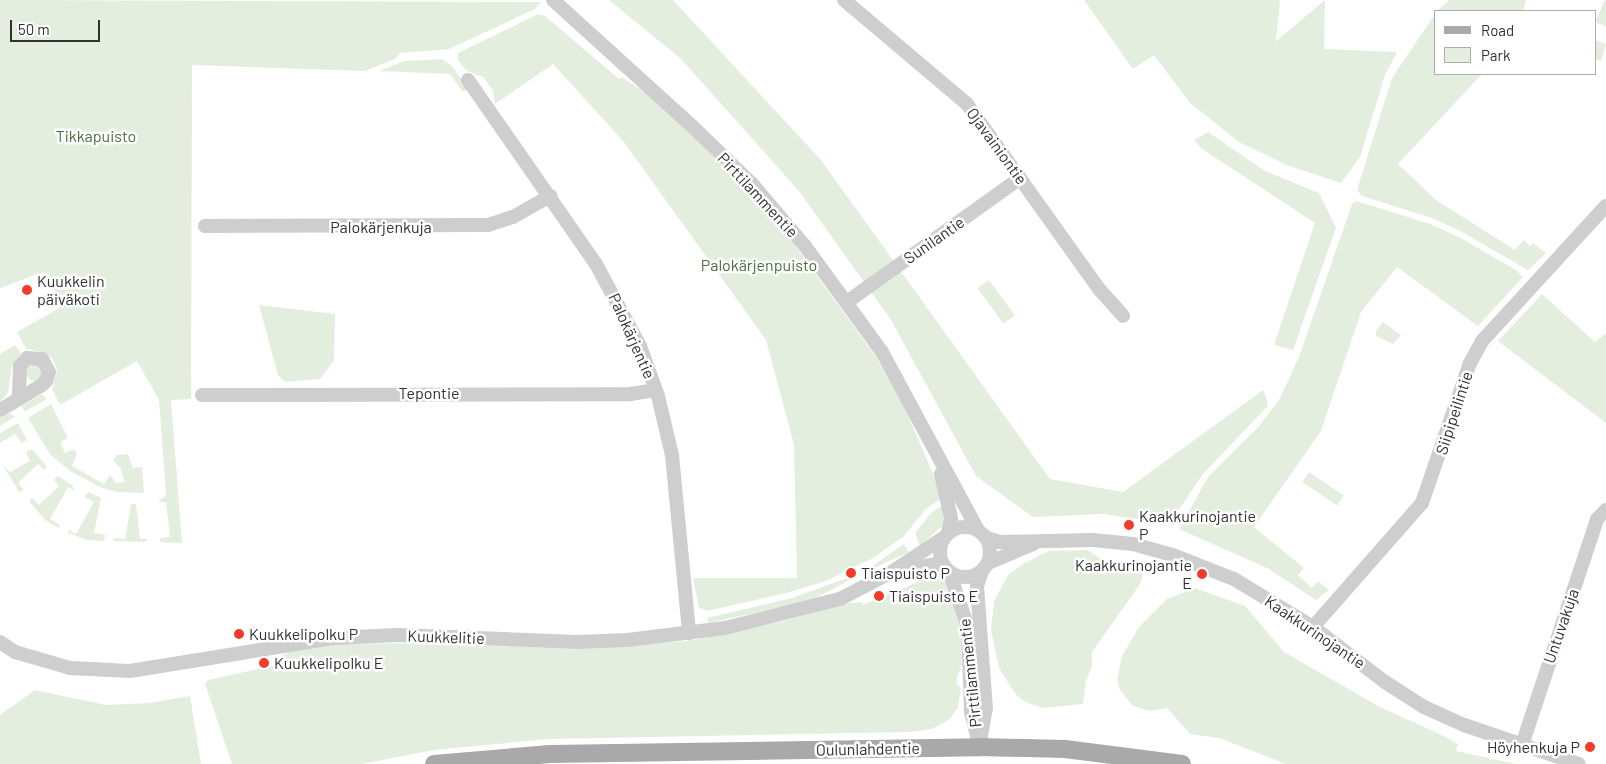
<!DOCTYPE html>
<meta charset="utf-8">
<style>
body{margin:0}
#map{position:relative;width:1606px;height:764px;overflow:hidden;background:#fff;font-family:Barlow,sans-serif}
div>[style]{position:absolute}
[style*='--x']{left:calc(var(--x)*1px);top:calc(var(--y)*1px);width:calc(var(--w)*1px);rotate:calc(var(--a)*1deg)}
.green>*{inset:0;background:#e4eede;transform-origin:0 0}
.round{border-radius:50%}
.minor>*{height:14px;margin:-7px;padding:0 7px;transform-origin:7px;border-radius:7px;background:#cecece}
.minor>.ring{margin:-7px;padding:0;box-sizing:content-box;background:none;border:14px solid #cecece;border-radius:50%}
.major>*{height:18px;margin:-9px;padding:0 9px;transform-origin:9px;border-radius:9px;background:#a9a9a9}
.dots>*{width:14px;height:14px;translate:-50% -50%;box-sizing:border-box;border:2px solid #fff;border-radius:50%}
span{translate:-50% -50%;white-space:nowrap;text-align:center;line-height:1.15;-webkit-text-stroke:5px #fff;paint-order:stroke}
.park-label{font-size:16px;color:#4b703b}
.street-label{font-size:16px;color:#313131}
.poi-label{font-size:16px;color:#313131}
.left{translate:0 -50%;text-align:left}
.right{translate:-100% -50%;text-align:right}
.legend{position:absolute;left:1434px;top:10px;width:162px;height:65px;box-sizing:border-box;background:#fff;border:1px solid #adadad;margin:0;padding:6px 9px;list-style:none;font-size:15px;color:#313131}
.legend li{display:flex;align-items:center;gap:10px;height:25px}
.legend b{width:25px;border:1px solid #adadad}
.scale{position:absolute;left:10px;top:20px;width:90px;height:22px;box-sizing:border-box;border:2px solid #313131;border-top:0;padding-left:6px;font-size:15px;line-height:18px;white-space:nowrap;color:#313131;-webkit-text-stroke:4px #fff;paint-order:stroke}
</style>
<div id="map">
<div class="green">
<div style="clip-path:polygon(0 0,541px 2px,535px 9px,449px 49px,400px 53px,395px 59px,365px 71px,192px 65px,191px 399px,171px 400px,182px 543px,160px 542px,160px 538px,170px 537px,166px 502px,158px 502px,166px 495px,159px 400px,137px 361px,60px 405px,52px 389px,57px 370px,53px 359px,44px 352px,26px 349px,17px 332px,63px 306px,43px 272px,0 288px)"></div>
<div style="clip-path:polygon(609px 0,673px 0,821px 160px,1050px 479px,1123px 492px,1263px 390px,1268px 402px,1267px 407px,1203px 474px,1169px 524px,1104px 514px,1033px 517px,976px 476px,891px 320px,799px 191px,681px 59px)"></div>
<div style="clip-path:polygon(1084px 0,1280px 0,1276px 41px,1325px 0,1324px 49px,1397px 52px,1385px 75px,1360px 157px,1341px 183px,1289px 166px,1239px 142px,1190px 103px,1154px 55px,1133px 69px)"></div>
<div style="clip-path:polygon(1449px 0,1526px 0,1523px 11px,1437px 11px)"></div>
<div style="clip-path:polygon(1605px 0,1606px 1px,1606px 27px,1595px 22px)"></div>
<div style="clip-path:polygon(538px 14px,545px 16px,619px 79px,622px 77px,658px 102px,747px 189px,791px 240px,876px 357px,904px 406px,943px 497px,926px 509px,903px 537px,871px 559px,828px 580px,790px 592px,707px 611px,699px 608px,693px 578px,797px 578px,794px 445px,766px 340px,624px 142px,553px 64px,495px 104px,493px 91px,483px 77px,467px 71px,458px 60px,458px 53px)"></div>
<div style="clip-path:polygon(1435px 14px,1435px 74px,1482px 74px,1398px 164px,1436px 200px,1515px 250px,1524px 240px,1530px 246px,1533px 243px,1546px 253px,1528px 270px,1462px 232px,1432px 218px,1362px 196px,1357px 190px,1392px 78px)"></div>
<div style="clip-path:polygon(1595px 40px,1606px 44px,1601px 61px,1595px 59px)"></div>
<div style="clip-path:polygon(442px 59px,451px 65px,469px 89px,463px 92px,450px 74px,379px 71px,404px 61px)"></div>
<div style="clip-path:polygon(1208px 132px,1265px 171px,1319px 193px,1336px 228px,1293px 350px,1274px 345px,1315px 223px,1202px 149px,1194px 140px)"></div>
<div style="clip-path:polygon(1356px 201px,1430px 224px,1459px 237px,1516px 270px,1523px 277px,1478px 326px,1397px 267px,1361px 312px,1321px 431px,1254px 527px,1304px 568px,1298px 575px,1312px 588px,1318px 581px,1329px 590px,1316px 600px,1269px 569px,1179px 529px,1208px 477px,1259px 426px,1279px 400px,1299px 357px,1352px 204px)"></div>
<div style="left:989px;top:280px;width:44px;height:14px;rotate:54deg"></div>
<div style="clip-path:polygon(1542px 294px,1595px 342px,1606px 333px,1606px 423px,1498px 341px)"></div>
<div style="clip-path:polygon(259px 305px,335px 314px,334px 360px,320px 379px,285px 382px,278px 375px)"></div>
<div style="clip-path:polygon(1383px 322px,1401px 335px,1393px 344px,1376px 336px,1376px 331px)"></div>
<div style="clip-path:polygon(15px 345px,21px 353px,12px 366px,8px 393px,0 402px,0 354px)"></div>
<div class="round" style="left:26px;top:365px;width:16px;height:16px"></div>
<div style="clip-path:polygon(42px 394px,47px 399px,24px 412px,22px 406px)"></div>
<div style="clip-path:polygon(51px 404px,68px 438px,60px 442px,65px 453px,74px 449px,77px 454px,72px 466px,104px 484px,110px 475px,116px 483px,125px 482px,120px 467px,113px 461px,117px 455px,128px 454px,133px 468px,142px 467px,144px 493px,117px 492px,100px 487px,70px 471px,50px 454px,28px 418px)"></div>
<div style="clip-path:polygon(9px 413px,15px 417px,0 426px,0 418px)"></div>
<div style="clip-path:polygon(18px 423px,27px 440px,21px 443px,15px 434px,0 443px,0 433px)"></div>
<div style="clip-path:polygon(32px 449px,47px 467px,44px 470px,38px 464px,18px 483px,24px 490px,19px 492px,3px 465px,10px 472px,30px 461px,26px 452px)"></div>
<div style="left:1309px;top:472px;width:42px;height:12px;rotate:34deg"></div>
<div style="clip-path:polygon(58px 476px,72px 485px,75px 491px,68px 487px,50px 519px,60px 525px,59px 528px,45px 520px,29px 501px,32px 498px,39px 505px,59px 486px,54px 480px)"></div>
<div style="clip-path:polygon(88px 492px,101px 498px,94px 533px,105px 535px,104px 541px,87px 540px,68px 533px,69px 530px,76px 534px,94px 502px,85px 497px)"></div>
<div style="clip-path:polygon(131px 504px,136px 504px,140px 539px,148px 539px,145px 542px,113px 541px,114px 538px,125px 539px)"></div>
<div style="clip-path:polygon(945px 504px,942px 526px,920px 546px,915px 533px,931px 513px)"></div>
<div style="clip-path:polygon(904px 544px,909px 552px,870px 570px,869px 568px)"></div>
<div style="clip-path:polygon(1087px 550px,1113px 566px,1143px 574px,1140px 584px,1092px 652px,1092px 666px,1086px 681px,1083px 704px,1044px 708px,1027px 703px,1016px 695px,999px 668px,991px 630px,994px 601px,1008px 575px,1023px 564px,1048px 551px)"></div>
<div style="clip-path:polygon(928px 568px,940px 572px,946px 581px,960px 616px,962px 634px,963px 662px,957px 677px,957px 685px,961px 688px,958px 707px,950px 719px,932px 729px,909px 732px,548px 739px,434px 750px,362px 764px,232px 764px,205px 684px,208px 680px,277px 665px,276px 657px,303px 648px,334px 644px,425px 643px,576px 649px,688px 641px,784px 621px,842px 604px,861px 602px,863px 605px,927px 578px)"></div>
<div style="clip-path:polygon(847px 578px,848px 581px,812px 600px,709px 623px,707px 618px,792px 598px)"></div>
<div style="clip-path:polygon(1195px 588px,1245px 606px,1284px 652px,1380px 707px,1446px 737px,1458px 744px,1456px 751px,1516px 764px,1286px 764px,1219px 738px,1190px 734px,1167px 708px,1150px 711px,1133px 706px,1120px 690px,1117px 680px,1122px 656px,1139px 627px,1167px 599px)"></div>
<div style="clip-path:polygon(35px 690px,106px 705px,149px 703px,190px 696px,201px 764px,0 764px,0 715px)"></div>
</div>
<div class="minor">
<div style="--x:553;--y:0;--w:189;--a:42.2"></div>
<div style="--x:693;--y:127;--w:83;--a:44"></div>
<div style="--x:753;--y:185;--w:80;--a:49.6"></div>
<div style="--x:805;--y:246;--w:131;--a:54"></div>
<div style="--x:882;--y:352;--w:202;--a:61.7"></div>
<div style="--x:844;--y:0;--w:161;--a:40.2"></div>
<div style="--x:967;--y:104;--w:227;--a:54.5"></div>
<div style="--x:1099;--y:289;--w:36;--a:48"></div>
<div style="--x:468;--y:80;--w:224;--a:55.2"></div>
<div style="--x:596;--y:264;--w:93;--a:61.8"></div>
<div style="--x:640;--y:346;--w:53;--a:70.2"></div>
<div style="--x:658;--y:396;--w:61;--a:76.7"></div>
<div style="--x:672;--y:455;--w:179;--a:84.5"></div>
<div style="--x:205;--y:226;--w:283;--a:-0.2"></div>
<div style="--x:488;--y:225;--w:26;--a:-18"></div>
<div style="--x:513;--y:217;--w:43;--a:-29.6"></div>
<div style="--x:847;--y:302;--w:213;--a:-35.6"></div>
<div style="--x:202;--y:395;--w:428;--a:-0.1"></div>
<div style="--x:630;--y:394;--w:25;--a:-9"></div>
<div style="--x:0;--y:410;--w:14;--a:-30"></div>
<div style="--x:12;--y:403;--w:35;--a:-31"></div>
<div style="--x:42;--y:385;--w:6;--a:-45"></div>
<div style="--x:46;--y:381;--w:9;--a:-72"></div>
<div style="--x:49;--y:372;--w:15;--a:-118"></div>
<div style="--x:42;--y:359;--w:15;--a:-176"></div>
<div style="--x:27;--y:358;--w:11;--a:131"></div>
<div style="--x:20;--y:366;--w:33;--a:92"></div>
<div style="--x:941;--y:474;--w:45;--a:77.2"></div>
<div style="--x:951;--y:518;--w:14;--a:102"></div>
<div class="ring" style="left:940px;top:527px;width:36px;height:36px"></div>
<div style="--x:987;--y:538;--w:13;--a:18"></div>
<div style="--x:999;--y:542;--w:94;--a:-1.2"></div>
<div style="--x:1093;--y:540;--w:40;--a:5.7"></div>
<div style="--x:1133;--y:544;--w:41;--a:15.4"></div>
<div style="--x:1173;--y:555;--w:66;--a:21.5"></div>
<div style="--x:1234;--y:579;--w:92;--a:31.3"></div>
<div style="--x:1313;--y:627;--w:91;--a:37.4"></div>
<div style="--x:1385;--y:682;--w:46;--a:32.7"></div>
<div style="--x:1424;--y:707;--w:44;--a:24.2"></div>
<div style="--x:1464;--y:725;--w:121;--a:18.7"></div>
<div style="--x:988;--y:563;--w:49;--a:-22.9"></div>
<div style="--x:898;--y:571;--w:45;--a:-10.3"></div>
<div style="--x:949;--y:571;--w:59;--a:71.3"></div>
<div style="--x:968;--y:627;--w:85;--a:88"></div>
<div style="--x:971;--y:712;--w:30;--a:76"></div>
<div style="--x:1313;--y:627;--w:165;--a:-48.7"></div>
<div style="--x:1422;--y:503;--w:148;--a:-71.1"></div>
<div style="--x:1470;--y:363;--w:26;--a:-61"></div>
<div style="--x:1483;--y:340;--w:182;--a:-47.5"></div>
<div style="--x:0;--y:642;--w:18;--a:34"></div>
<div style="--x:15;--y:652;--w:57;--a:16.2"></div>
<div style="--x:70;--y:668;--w:60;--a:2.9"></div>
<div style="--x:130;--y:671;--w:207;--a:-9.2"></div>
<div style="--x:334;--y:638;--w:63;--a:-2.7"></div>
<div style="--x:397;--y:635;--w:180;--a:2.2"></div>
<div style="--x:577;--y:642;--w:50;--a:-2.3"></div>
<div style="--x:627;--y:640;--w:99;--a:-7"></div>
<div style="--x:725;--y:628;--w:119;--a:-14.2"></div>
<div style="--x:840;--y:599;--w:56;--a:-27.5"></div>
<div style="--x:890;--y:573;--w:64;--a:-33.4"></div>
<div style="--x:1522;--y:745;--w:238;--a:-71.6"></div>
<div style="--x:1597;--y:519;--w:13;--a:-45"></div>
<div style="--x:979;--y:747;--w:39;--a:-80"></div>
<div style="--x:986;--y:709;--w:123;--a:-94.2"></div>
<div style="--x:977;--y:586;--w:18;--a:-71"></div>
</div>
<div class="major">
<div style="--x:434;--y:764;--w:116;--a:-4.9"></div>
<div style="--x:550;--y:754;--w:429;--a:-0.9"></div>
<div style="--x:979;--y:747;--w:86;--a:1.3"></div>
<div style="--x:1065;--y:749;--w:118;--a:7.3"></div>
</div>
<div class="dots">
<div style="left:27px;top:290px;background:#f03d2b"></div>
<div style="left:1129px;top:525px;background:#f03d2b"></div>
<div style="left:851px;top:573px;background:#f03d2b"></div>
<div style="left:1202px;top:574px;background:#f03d2b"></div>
<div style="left:879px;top:596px;background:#f03d2b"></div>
<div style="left:239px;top:634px;background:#f03d2b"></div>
<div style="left:264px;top:663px;background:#f03d2b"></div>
<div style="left:1590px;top:747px;background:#f03d2b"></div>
</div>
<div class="park-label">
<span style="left:96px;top:136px">Tikkapuisto</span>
<span style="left:759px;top:265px">Palokärjenpuisto</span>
</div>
<div class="street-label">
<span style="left:997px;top:146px;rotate:54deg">Ojavainiontie</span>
<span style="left:758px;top:195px;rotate:47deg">Pirttilammentie</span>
<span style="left:381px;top:227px">Palokärjenkuja</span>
<span style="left:934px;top:240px;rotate:-35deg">Sunilantie</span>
<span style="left:632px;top:336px;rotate:66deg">Palokärjentie</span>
<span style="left:429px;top:393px">Tepontie</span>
<span style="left:1454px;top:413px;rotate:-72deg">Siipipeilintie</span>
<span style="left:1561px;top:626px;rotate:-71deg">Untuvakuja</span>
<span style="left:1315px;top:632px;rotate:34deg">Kaakkurinojantie</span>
<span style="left:446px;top:637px;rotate:2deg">Kuukkelitie</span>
<span style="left:970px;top:673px;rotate:-96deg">Pirttilammentie</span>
<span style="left:868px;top:749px;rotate:-1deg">Oulunlahdentie</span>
</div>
<div class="poi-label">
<span class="left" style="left:37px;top:290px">Kuukkelin<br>päiväkoti</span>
<span class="left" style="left:1139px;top:525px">Kaakkurinojantie<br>P</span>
<span class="right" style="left:1192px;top:574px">Kaakkurinojantie<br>E</span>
<span class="left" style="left:861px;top:573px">Tiaispuisto P</span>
<span class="left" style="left:889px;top:596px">Tiaispuisto E</span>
<span class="left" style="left:249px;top:634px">Kuukkelipolku P</span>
<span class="left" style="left:274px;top:663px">Kuukkelipolku E</span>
<span class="right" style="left:1580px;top:747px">Höyhenkuja P</span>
</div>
<ul class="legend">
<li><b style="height:6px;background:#a9a9a9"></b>Road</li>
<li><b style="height:14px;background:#e4eede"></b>Park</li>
</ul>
<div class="scale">50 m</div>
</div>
